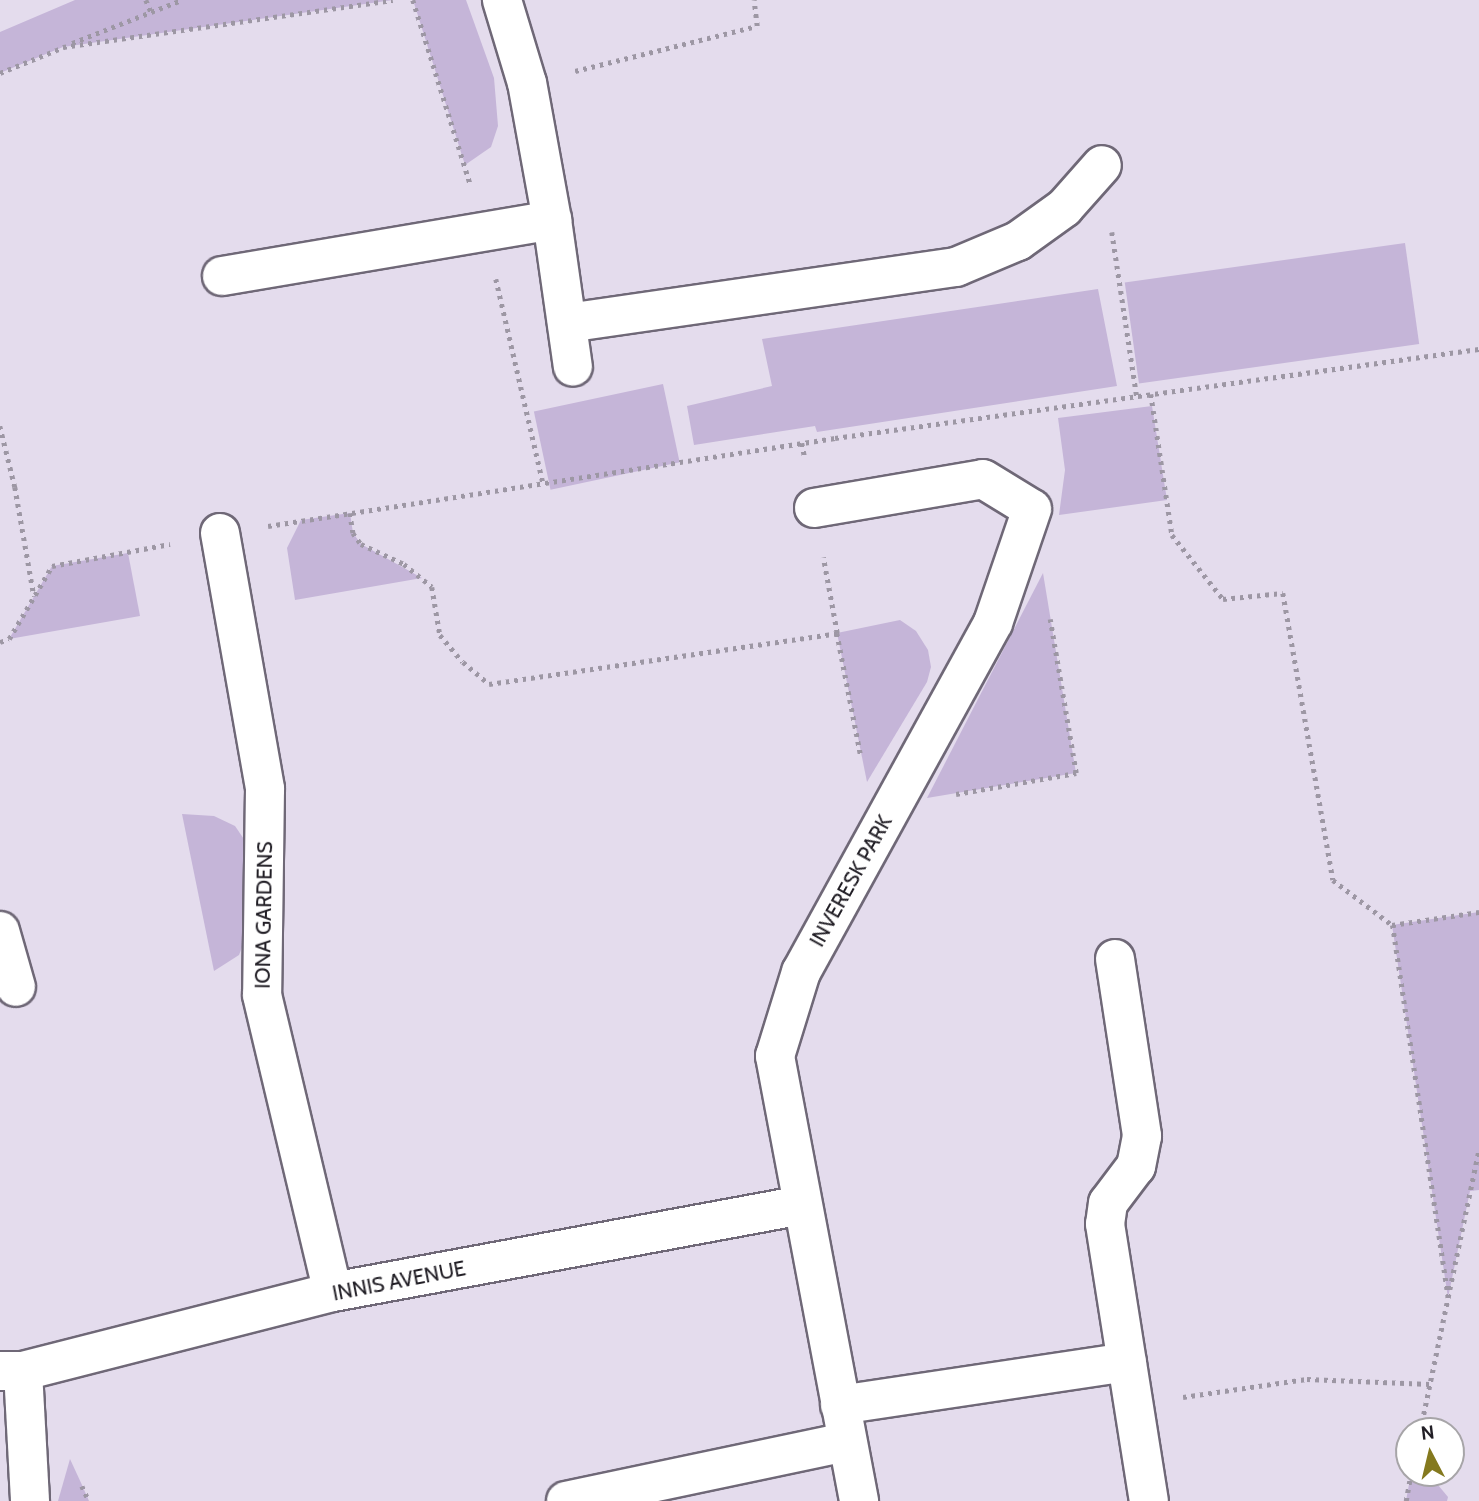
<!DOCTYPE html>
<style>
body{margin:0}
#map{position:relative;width:1479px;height:1501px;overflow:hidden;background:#e4dced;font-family:Cabin,sans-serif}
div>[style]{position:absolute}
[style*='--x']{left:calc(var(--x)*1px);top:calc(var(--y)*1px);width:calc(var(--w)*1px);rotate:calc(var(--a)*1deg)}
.green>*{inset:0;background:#c5b5d8;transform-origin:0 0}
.path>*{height:4.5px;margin-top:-2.25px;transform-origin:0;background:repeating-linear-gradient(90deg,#9d97a4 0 3.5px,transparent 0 8.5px)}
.roads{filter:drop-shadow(2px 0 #6f6877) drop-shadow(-2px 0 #6f6877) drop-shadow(0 2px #6f6877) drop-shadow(0 -2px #6f6877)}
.minor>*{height:38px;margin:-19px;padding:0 19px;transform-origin:19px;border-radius:19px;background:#fff}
span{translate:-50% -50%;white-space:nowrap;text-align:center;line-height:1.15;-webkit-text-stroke:7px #fff;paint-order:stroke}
.street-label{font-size:21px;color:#221f26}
.north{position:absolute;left:1395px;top:1417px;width:70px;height:70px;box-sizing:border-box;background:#fff;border:2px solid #a7a5a8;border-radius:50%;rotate:353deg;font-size:19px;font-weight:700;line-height:28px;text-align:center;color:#221f26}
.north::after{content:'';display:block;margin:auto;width:24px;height:32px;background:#84791e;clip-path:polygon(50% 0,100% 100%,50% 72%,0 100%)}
</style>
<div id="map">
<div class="green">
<div style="clip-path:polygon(75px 0,393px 0,63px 47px,0 73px,0 32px)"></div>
<div style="clip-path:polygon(413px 0,466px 0,494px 78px,498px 126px,491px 147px,465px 165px)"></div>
<div style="left:1405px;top:243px;width:102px;height:283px;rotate:82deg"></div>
<div style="clip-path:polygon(1098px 289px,1117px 386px,817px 432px,815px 426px,694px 445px,687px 406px,772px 386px,762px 339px)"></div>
<div style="left:663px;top:384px;width:80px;height:132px;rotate:78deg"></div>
<div style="clip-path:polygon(1152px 406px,1167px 500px,1059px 515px,1065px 470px,1058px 418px)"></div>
<div style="clip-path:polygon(350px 513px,353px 533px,361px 544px,422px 578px,295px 600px,287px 548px,301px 520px)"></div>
<div style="clip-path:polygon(128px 553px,140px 616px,9px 639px,52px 566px)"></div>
<div style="clip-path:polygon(1043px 573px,1076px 773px,927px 798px)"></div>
<div style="clip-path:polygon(900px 620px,916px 631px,928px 650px,931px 667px,927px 682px,867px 782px,837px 633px)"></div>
<div style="clip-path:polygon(182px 814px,214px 816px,235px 826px,250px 848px,250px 927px,239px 955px,214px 971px)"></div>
<div style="clip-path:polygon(1479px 912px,1479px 1190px,1470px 1191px,1448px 1298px,1392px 925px)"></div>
<div style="clip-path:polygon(70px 1459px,82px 1485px,89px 1501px,58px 1501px)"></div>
<div style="clip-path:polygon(1411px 1473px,1428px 1473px,1448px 1497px,1447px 1501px,1406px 1501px)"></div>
</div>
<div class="path">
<div style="--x:146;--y:0;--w:13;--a:67"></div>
<div style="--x:413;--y:0;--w:192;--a:72.7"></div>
<div style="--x:72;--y:43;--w:118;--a:-21.4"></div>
<div style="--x:63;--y:47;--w:333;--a:-8.1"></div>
<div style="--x:575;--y:71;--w:187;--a:-13.9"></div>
<div style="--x:757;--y:26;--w:26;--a:-97"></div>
<div style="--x:0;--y:73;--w:69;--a:-22.1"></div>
<div style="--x:1112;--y:232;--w:167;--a:81.4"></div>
<div style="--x:496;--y:279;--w:209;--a:77"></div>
<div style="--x:1151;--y:394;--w:143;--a:81.5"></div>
<div style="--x:1172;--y:535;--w:82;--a:51.4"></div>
<div style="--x:1223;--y:599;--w:60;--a:-5.7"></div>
<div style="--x:1283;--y:593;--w:291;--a:80.1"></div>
<div style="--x:1333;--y:880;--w:74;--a:37.3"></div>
<div style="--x:0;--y:426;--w:63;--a:76.2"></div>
<div style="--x:15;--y:487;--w:111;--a:80.1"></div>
<div style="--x:802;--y:443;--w:16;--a:79"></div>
<div style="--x:350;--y:513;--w:20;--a:81"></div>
<div style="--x:353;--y:533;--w:14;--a:54"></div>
<div style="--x:361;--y:544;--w:47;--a:24.9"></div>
<div style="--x:404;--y:564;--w:36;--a:39"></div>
<div style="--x:432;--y:587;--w:49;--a:80.5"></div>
<div style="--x:440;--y:635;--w:35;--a:50"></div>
<div style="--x:463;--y:662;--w:34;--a:40"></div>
<div style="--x:489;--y:684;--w:352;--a:-8.3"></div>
<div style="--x:837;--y:633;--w:77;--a:-100.4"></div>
<div style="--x:268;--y:526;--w:574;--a:-8.82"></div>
<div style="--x:835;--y:438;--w:650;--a:-7.87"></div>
<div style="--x:837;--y:633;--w:125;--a:79"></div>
<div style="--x:0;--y:642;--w:9;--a:-18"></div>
<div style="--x:9;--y:639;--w:85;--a:-59.5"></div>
<div style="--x:52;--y:566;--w:120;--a:-10.6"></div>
<div style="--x:956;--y:794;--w:122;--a:-9.9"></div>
<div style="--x:1076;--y:773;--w:156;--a:-99.6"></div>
<div style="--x:1448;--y:1298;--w:377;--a:-98.5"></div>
<div style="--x:1392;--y:925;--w:88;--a:-8.5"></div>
<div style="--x:1183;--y:1397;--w:125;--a:-8.3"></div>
<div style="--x:1307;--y:1379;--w:123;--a:2.3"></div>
<div style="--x:1420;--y:1431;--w:289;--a:-78.2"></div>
<div style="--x:82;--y:1486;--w:17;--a:65"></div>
<div style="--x:1406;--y:1501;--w:28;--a:-80"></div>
</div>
<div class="roads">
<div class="minor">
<div style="--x:552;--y:220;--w:148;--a:81.9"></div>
<div style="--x:222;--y:276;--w:335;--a:-9.6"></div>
<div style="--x:552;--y:220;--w:139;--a:-100.3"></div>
<div style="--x:527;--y:83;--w:87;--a:-106.8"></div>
<div style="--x:567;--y:323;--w:393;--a:-8.2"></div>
<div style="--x:956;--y:267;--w:67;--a:-22.8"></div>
<div style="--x:1018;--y:241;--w:57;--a:-35.7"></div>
<div style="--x:1064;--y:208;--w:57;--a:-48.5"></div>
<div style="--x:814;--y:508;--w:171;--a:-9.7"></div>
<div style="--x:983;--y:479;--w:57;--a:31.5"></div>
<div style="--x:1032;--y:509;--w:120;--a:108.9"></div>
<div style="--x:993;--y:623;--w:398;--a:118.8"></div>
<div style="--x:801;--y:972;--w:88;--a:107.2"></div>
<div style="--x:775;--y:1056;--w:453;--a:79.3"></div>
<div style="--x:220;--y:533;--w:260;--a:80"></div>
<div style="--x:265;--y:789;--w:206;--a:90.8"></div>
<div style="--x:262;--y:995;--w:305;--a:76.6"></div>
<div style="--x:0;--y:931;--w:58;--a:74.1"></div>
<div style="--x:1115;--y:959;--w:179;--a:81.3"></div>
<div style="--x:1142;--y:1136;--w:31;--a:101"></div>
<div style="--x:1136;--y:1166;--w:46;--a:127.1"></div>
<div style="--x:1108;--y:1203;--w:21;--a:98"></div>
<div style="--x:1105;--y:1224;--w:280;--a:81"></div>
<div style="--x:0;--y:1371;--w:23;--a:0"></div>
<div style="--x:23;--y:1371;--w:320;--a:-14.3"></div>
<div style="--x:333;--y:1292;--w:476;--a:-10.5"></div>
<div style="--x:23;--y:1371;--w:130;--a:86.9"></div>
<div style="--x:840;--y:1405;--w:290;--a:-8.5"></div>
<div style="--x:566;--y:1501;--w:287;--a:-11.9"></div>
</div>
</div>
<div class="street-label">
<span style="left:851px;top:881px;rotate:-61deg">INVERESK PARK</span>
<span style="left:264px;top:915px;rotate:-89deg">IONA GARDENS</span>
<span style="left:399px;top:1281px;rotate:-11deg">INNIS AVENUE</span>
</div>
<div class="north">N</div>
</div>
